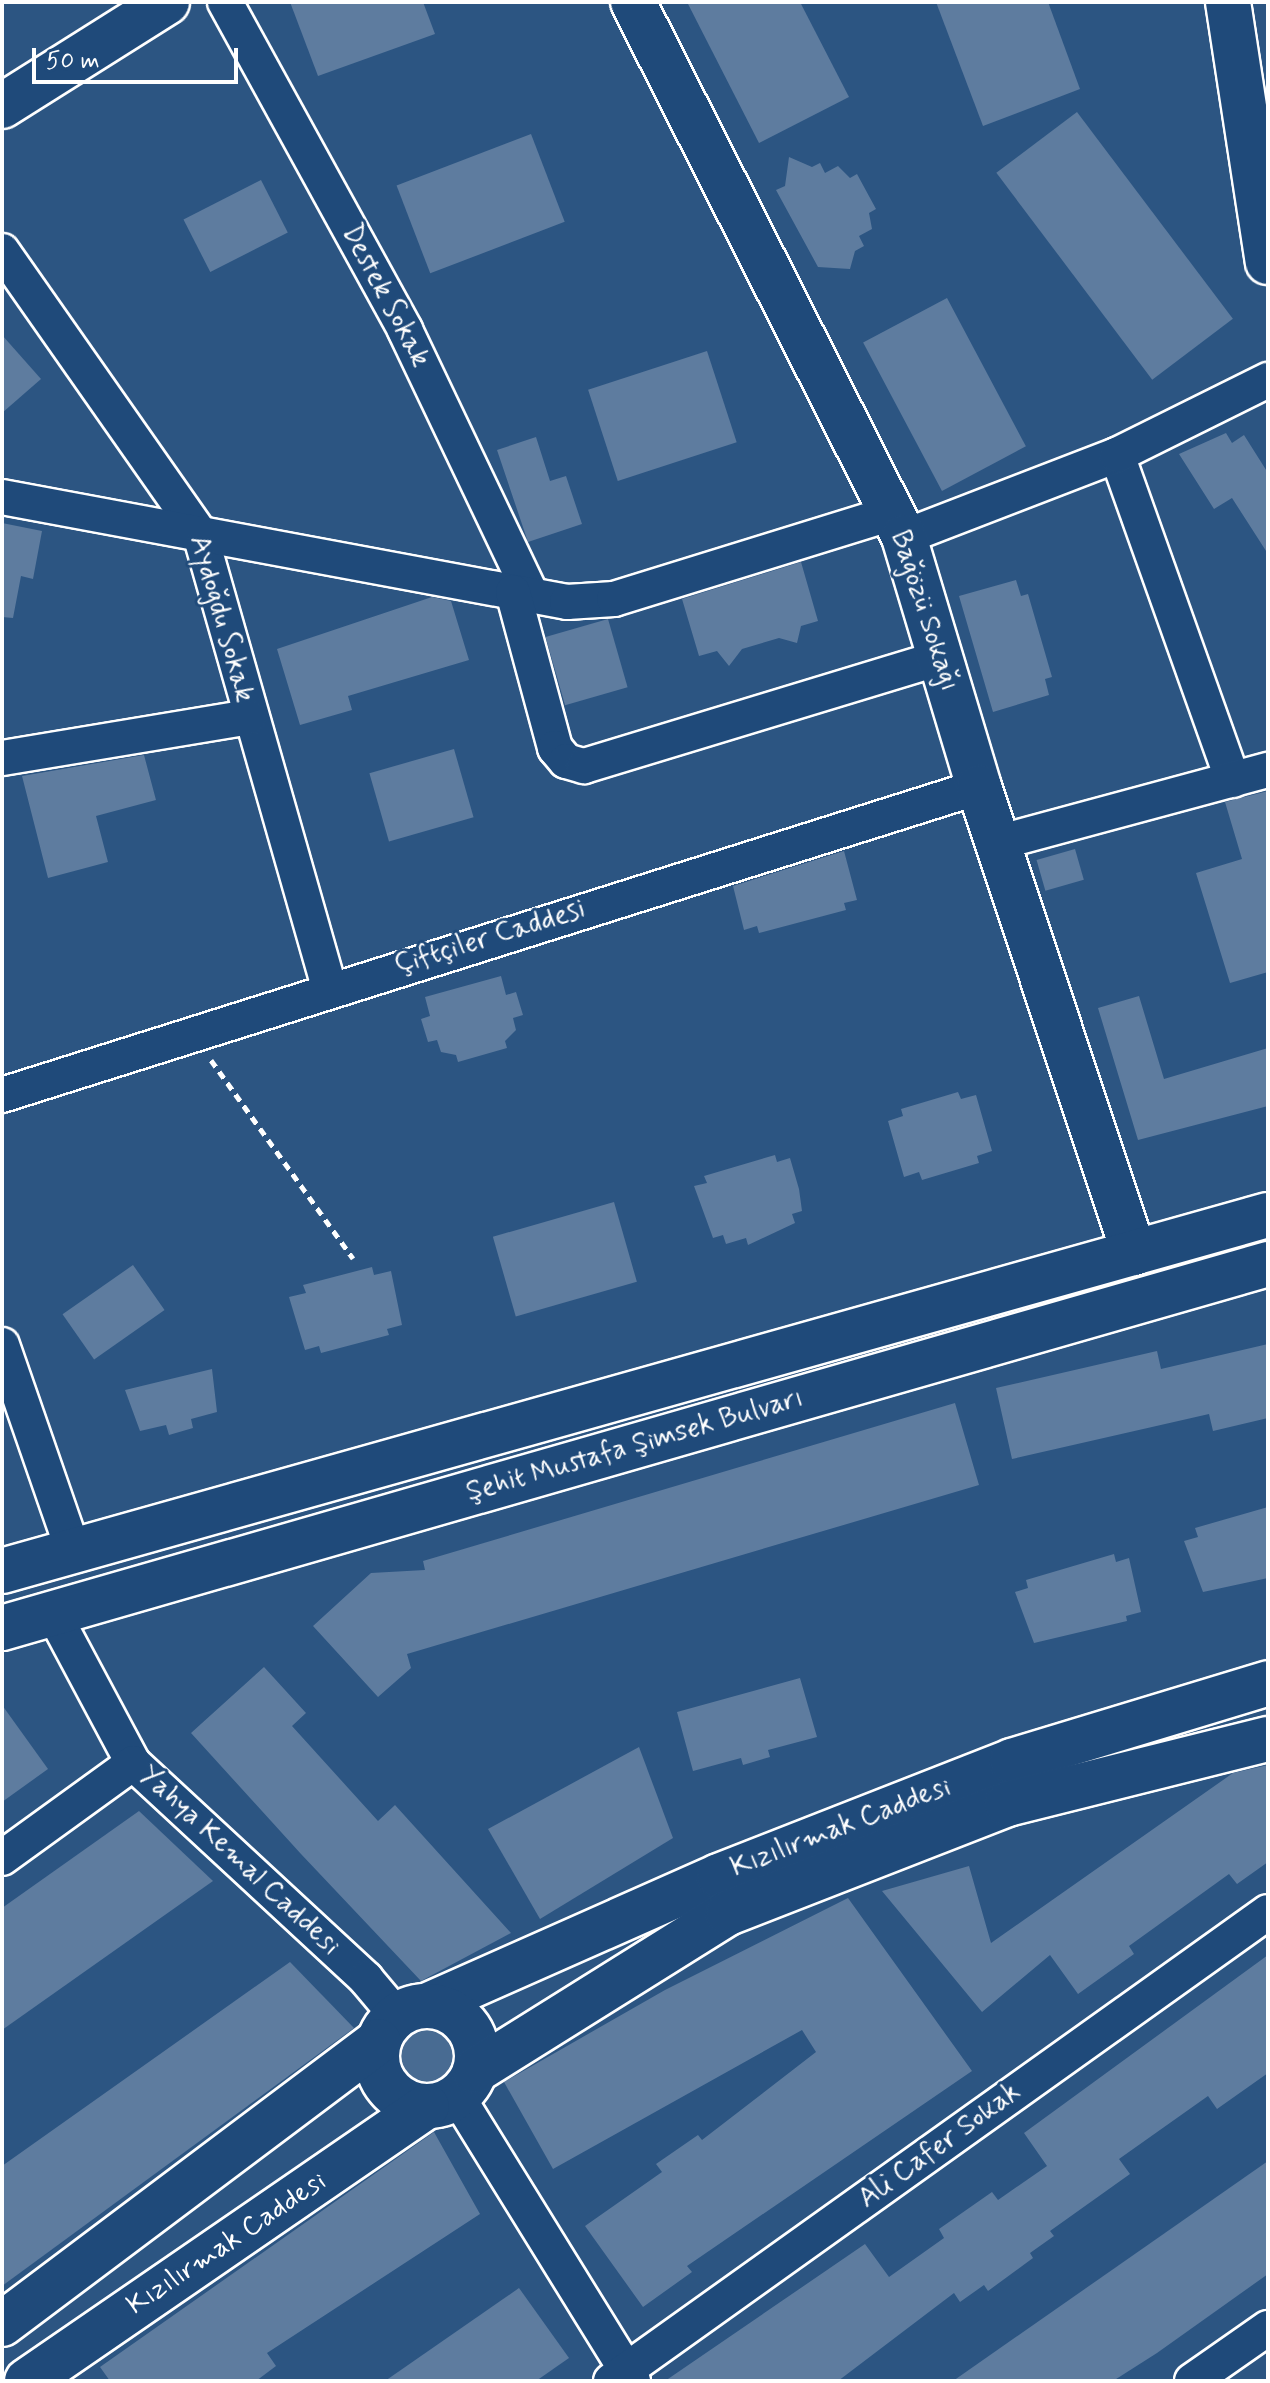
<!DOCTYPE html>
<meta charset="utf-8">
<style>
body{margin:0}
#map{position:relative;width:1270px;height:2383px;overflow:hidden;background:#2c5582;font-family:Mynerve,sans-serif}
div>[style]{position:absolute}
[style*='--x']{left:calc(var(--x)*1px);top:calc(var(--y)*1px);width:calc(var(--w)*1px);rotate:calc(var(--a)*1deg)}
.green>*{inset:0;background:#486b92}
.round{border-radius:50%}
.building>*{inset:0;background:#5e7c9f;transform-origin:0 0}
.path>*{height:5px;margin-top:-2.5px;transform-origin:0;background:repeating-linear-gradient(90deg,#fff 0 8px,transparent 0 14px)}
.roads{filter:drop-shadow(2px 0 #fff) drop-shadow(-2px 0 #fff) drop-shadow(0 2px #fff) drop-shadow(0 -2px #fff)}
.street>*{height:34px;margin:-17px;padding:0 17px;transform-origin:17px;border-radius:17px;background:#1f4a7a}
.secondary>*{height:44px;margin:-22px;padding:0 22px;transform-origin:22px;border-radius:22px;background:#1f4a7a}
.primary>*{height:44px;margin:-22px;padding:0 22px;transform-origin:22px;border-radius:22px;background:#1f4a7a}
.primary>.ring{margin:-22px;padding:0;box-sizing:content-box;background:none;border:44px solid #1f4a7a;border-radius:50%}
span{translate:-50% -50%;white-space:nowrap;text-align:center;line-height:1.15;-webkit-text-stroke:6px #1f4a7a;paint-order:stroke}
.street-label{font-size:28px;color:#fff}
.frame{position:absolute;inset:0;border:4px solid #fff;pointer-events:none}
.scale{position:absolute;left:32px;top:48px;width:206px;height:36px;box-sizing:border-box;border:4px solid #fff;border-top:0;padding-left:10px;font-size:24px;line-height:28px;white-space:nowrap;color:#fff;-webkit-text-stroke:6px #1f4a7a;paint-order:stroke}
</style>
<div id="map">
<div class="green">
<div class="round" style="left:398px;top:2027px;width:58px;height:58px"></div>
</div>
<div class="building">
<div style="clip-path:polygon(290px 2px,423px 2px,435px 34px,318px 76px)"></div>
<div style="clip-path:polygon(687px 2px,800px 2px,849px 97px,759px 143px)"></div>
<div style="clip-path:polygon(936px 2px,1048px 2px,1080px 89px,983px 126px)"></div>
<div style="left:1077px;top:112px;width:259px;height:101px;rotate:53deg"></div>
<div style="left:531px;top:134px;width:94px;height:144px;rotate:69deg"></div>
<div style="clip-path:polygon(789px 157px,812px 167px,820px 163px,825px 173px,838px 166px,850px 178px,857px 174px,876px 209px,869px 213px,872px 229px,859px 236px,864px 246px,855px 251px,850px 269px,818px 267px,776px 190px,785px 186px)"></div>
<div style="left:261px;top:180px;width:59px;height:87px;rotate:63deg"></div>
<div style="left:947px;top:298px;width:168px;height:95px;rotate:62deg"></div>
<div style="clip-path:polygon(2px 335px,41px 379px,2px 413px)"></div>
<div style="left:707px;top:351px;width:96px;height:125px;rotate:72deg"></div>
<div style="clip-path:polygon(1226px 433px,1232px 443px,1244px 435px,1268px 473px,1268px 554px,1232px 498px,1214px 509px,1179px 454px)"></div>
<div style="clip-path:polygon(536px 437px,550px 481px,566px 476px,582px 524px,528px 542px,497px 450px)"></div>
<div style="clip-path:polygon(2px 523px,42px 531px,33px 579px,21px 576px,13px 618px,2px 617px)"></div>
<div style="clip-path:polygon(801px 562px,818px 621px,801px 626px,797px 643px,779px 638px,742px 649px,729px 666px,717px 651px,699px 656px,682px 599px)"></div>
<div style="clip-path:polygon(1016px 580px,1021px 596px,1028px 594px,1052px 677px,1045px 679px,1049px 695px,993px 712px,959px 596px)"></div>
<div style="clip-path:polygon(432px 597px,451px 601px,469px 660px,348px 696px,352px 710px,300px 725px,277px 649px)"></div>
<div style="left:608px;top:619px;width:71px;height:65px;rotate:74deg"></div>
<div style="left:454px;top:749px;width:71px;height:88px;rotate:74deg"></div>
<div style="clip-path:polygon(144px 755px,156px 800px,96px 816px,108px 862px,48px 878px,22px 776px)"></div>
<div style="clip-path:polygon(1268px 791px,1268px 972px,1230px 983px,1196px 873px,1242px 859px,1225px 802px)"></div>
<div style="left:1075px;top:849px;width:32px;height:40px;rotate:74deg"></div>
<div style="clip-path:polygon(844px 851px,857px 900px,844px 903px,846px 910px,759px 933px,757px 926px,744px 930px,733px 886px)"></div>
<div style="clip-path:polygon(501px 976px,506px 995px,516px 992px,523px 1015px,513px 1018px,516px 1030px,505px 1041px,507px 1048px,458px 1062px,456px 1055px,441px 1052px,437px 1040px,428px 1042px,421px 1019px,430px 1016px,425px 997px)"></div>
<div style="clip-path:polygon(1139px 996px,1164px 1079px,1268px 1048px,1268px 1106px,1138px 1140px,1098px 1008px)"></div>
<div style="clip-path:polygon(958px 1092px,961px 1099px,976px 1095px,992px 1151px,977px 1156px,979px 1163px,922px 1180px,919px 1172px,904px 1177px,888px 1121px,903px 1116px,901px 1109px)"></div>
<div style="clip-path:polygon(775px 1155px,777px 1162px,790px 1158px,799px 1189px,802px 1211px,792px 1214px,795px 1223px,748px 1245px,746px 1238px,726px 1244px,723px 1235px,713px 1238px,694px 1186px,707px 1183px,704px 1176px)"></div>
<div style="left:614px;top:1202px;width:83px;height:126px;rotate:74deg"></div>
<div style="left:133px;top:1265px;width:55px;height:86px;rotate:55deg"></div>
<div style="clip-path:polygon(372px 1267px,374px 1275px,391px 1271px,402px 1325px,387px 1329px,389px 1335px,321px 1353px,319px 1346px,305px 1350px,289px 1297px,306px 1293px,303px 1285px)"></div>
<div style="clip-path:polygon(1268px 1344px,1268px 1418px,1213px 1431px,1209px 1414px,1012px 1459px,996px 1388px,1157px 1351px,1161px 1369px)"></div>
<div style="clip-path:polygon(212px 1369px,217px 1412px,191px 1419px,193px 1428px,169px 1435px,166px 1425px,140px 1431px,125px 1390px)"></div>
<div style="clip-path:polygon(955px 1403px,979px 1485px,407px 1654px,411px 1668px,378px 1697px,313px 1626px,371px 1573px,425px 1570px,423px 1561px)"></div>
<div style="clip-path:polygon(1268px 1507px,1268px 1578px,1203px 1592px,1184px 1541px,1198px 1537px,1195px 1528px)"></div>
<div style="clip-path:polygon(1114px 1554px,1116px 1562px,1129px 1558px,1141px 1612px,1126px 1616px,1127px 1621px,1034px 1643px,1015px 1592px,1028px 1588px,1026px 1580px)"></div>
<div style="clip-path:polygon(264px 1667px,306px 1713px,292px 1726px,378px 1821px,395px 1805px,511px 1933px,421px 1981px,301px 1854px,191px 1733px)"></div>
<div style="clip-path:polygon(800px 1678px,817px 1737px,768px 1750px,770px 1757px,743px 1765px,741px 1758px,693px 1771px,677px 1712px)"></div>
<div style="clip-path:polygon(2px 1705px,48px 1769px,2px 1802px)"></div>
<div style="clip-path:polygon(639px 1747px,673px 1838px,540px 1919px,488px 1829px)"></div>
<div style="clip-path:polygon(1268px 1765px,1268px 1862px,1237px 1884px,1229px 1874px,1129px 1946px,1134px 1954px,1078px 1994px,1050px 1955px,982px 2012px,882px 1891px,969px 1866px,991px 1943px,1233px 1773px)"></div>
<div style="clip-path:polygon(139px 1811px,213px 1881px,2px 2030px,2px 1908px)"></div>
<div style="clip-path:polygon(848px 1898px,972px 2071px,687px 2266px,692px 2272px,643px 2307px,585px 2226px,662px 2172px,656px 2164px,698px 2135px,702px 2140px,816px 2052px,802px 2030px,553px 2169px,504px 2082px,665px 1990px)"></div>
<div style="clip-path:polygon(1268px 1955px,1268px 2073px,1217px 2109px,1208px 2096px,1119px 2159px,1130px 2174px,1050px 2231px,1054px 2236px,1030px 2253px,1033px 2258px,988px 2291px,984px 2285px,960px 2302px,954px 2293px,838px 2381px,665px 2381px,865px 2244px,889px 2277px,944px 2238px,939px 2229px,992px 2192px,998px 2200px,1047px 2166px,1024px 2133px)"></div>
<div style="clip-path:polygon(290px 1962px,354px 2028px,2px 2286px,2px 2166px)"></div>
<div style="clip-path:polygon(434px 2132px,480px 2214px,267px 2353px,276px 2366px,256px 2381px,110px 2381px,100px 2367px)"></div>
<div style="clip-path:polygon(1268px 2161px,1268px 2274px,1157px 2353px,1113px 2381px,953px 2381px)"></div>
<div style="clip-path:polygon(519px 2288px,569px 2358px,536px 2381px,385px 2381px)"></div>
</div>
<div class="path">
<div style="--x:211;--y:1060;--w:244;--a:54.4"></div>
</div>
<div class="roads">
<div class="street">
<div style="--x:225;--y:2;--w:374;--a:61.2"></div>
<div style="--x:405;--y:330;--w:295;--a:64.5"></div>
<div style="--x:2;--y:251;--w:345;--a:55"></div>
<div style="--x:200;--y:534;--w:472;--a:74.1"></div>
<div style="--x:1117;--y:455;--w:345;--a:70.4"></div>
<div style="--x:2;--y:497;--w:575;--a:10.53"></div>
<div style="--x:567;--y:602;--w:47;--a:-3.7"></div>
<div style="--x:614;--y:599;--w:291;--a:-17.2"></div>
<div style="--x:904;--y:537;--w:228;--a:-21.1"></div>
<div style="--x:1117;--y:455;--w:169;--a:-26.4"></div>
<div style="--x:513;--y:592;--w:162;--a:74.9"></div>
<div style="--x:555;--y:748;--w:17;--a:50"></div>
<div style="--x:566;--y:761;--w:19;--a:16"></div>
<div style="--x:584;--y:766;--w:372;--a:-16.9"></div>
<div style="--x:2;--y:758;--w:250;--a:-9.4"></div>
<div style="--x:997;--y:843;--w:281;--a:-15.1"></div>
<div style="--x:2;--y:1095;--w:1024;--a:-17.5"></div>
<div style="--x:2;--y:1345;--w:217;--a:70.9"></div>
<div style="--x:52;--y:1611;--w:172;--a:61.9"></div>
<div style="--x:133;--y:1763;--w:318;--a:42.8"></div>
<div style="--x:366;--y:1979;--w:48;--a:50"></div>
<div style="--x:2;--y:1858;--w:162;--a:-35.9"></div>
<div style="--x:457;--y:2096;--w:335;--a:58.3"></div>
<div style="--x:611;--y:2381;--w:807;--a:-35.52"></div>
<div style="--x:1192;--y:2381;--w:93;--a:-34.9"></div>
</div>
<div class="secondary">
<div style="--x:633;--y:2;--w:600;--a:63.14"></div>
<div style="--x:904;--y:537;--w:261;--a:73.3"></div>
<div style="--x:979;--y:787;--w:491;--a:71.6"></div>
<div style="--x:2;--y:106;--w:195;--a:-32.2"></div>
</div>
<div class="primary">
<div style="--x:1228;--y:2;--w:263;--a:81.3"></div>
<div style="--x:2;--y:1571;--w:1315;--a:-15.71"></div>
<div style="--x:2;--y:1628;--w:1317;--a:-16.04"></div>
<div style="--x:426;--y:2006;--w:321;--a:-23.9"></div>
<div style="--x:719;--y:1876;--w:315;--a:-21.4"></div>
<div style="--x:1012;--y:1761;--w:268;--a:-16.9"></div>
<div class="ring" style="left:377px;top:2006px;width:56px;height:56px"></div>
<div style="--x:475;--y:2071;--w:298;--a:-32"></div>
<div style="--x:728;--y:1913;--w:300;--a:-21.3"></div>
<div style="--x:1007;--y:1804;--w:269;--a:-14"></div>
<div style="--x:2;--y:2324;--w:471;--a:-36.9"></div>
<div style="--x:27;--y:2381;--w:485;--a:-34.5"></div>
</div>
</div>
<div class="street-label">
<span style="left:385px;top:296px;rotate:62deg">Destek Sokak</span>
<span style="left:924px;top:611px;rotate:72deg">Bağözü Sokağı</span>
<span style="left:221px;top:619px;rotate:74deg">Aydoğdu Sokak</span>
<span style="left:490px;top:938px;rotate:-17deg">Çiftçiler Caddesi</span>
<span style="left:635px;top:1446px;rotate:-16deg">Şehit Mustafa Şimsek Bulvarı</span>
<span style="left:841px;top:1828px;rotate:-21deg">Kızılırmak Caddesi</span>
<span style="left:239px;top:1861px;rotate:43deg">Yahya Kemal Caddesi</span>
<span style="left:940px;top:2146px;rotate:-36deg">Ali Cafer Sokak</span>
<span style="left:227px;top:2244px;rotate:-34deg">Kızılırmak Caddesi</span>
</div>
<div class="frame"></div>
<div class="scale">50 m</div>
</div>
